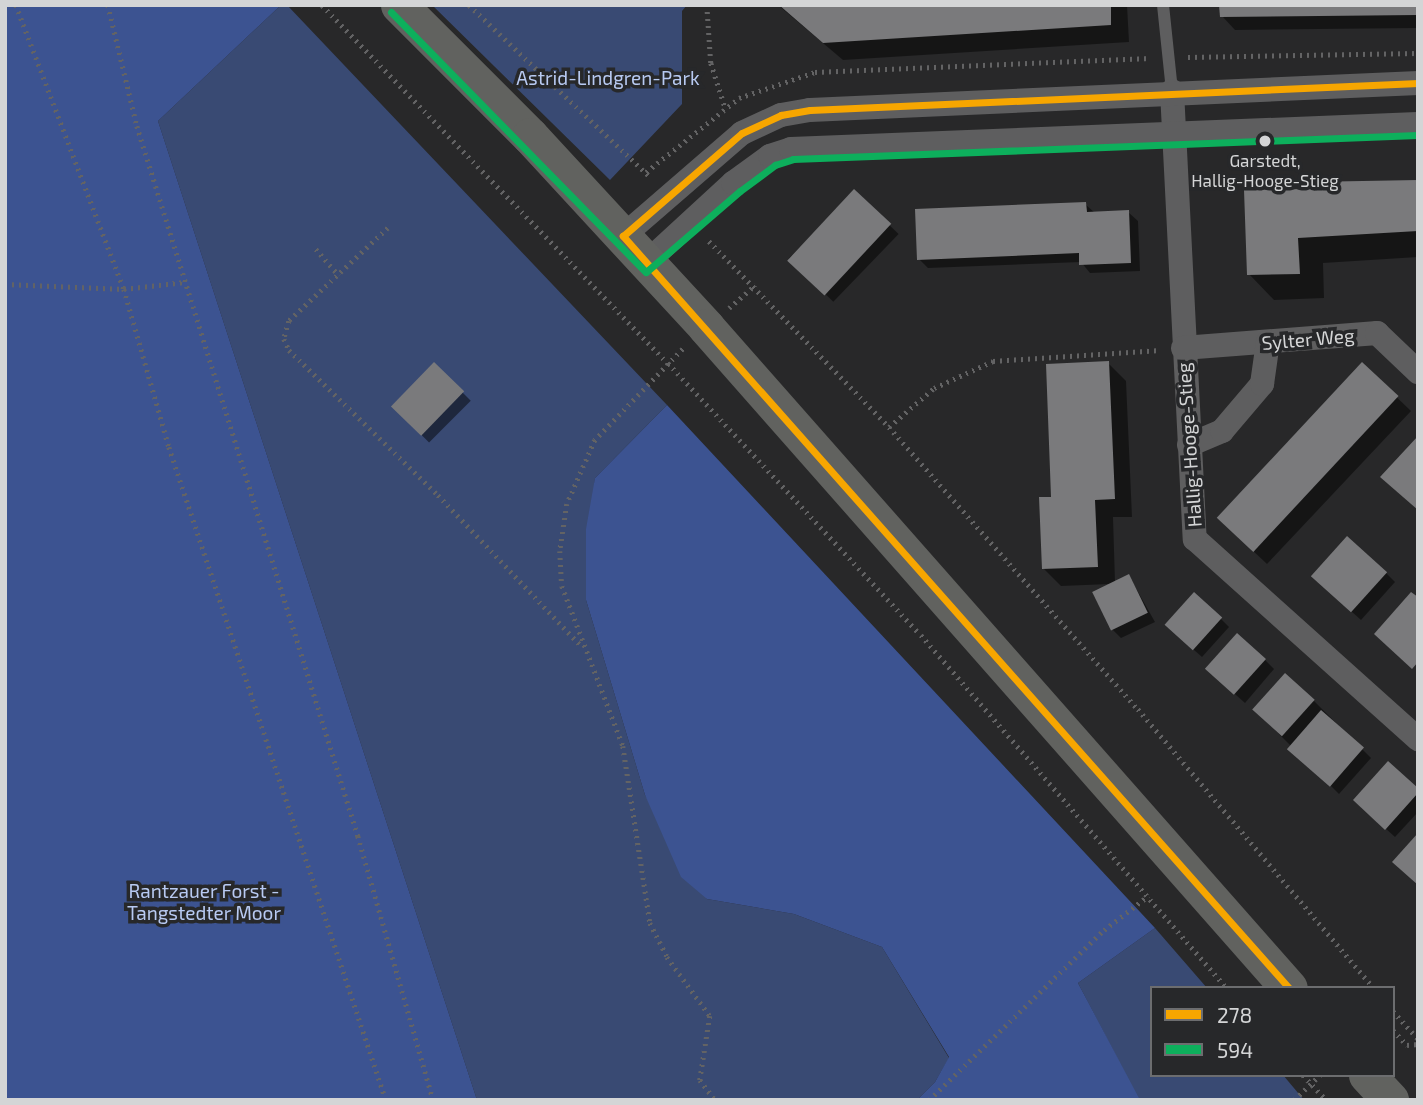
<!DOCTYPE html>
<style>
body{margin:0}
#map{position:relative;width:1423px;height:1105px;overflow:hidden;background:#282829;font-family:"Exo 2",sans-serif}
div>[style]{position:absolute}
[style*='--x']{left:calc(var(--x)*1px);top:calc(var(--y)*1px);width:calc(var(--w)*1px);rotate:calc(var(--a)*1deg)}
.green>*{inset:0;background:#394a73}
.forest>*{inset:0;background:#3c5391}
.shadow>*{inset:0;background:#0007;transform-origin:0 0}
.building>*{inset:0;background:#7a7a7c;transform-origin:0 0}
.path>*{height:4.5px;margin-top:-2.25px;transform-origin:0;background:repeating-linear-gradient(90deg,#636364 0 2px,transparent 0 7px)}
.service>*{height:12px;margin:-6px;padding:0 6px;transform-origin:6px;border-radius:6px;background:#5e5e5f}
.minor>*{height:24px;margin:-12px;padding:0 12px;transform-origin:12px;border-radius:12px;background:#5e5e5f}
.secondary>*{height:37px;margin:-18.5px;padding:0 18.5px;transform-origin:18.5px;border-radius:18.5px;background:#61625f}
.bus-1>*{height:7px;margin:-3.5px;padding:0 3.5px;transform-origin:3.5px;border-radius:3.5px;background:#f7a600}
.bus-2>*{height:7px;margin:-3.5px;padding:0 3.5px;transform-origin:3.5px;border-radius:3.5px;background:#0daf5c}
.dots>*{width:19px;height:19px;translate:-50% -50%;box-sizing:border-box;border:4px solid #27282a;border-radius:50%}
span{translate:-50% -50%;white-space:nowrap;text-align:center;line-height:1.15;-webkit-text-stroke:7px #27282a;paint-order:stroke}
.bus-label{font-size:17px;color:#d4d5d6}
.park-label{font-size:19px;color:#b8caf2}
.street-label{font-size:19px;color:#d4d5d6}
.frame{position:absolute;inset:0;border:7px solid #d4d5d6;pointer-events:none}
.legend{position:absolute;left:1150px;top:986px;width:245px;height:91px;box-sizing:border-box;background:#27282a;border:2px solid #6c6d6f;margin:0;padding:9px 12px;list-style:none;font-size:21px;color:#d4d5d6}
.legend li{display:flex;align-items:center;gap:14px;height:35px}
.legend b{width:35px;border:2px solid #6c6d6f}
</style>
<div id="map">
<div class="green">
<div style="clip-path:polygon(281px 5px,287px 5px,667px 405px,595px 478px,586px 600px,645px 795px,707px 899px,794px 914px,882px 947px,949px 1058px,935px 1082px,917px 1100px,477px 1100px,158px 121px)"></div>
<div style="clip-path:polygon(432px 5px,687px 5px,682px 11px,682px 104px,610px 180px)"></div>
<div style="clip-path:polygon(1155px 928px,1207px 988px,1152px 988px,1152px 1075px,1283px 1075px,1304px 1100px,1139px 1100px,1078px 983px)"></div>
</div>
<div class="forest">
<div style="clip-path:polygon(5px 5px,281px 5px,158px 121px,477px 1100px,5px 1100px)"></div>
<div style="clip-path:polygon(667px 405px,1155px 928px,1078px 983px,1140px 1100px,917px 1100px,935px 1082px,949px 1057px,882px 947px,794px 914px,707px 899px,681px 877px,645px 795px,586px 600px,586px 529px,595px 478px)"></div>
</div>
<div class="shadow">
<div style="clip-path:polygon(778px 5px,1127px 5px,1129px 42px,843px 60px)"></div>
<div style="clip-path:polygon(1418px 5px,1418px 28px,1235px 30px,1222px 16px)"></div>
<div style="clip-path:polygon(1418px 181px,1418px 257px,1323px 263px,1324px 298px,1274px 300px,1249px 274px,1309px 191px)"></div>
<div style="left:854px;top:191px;width:62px;height:94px;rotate:44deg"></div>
<div style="clip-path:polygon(1085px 204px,1095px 213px,1128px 212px,1138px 221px,1140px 271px,1090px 273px,1081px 262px,928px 268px,919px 259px)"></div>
<div style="clip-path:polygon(1108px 363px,1126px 381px,1132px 517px,1113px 517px,1115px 582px,1129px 576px,1155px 622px,1121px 638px,1112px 629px,1110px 584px,1061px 586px,1043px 568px,1053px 498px)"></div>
<div style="left:434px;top:364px;width:52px;height:59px;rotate:45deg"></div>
<div style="clip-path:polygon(1362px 364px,1411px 411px,1267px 564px,1232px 531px)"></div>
<div style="clip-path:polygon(1386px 573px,1395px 582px,1361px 620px,1322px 585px)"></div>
<div style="clip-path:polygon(1220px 618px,1229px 627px,1202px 657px,1176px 634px)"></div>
<div style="clip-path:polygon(1265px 660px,1274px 669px,1245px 703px,1217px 678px)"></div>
<div style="clip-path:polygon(1314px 701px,1371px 758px,1339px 794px,1264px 719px)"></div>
<div style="clip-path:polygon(1418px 790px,1418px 812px,1395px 837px,1364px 809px)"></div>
</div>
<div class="building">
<div style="clip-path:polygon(779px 5px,1111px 5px,1111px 25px,823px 43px)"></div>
<div style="clip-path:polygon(1219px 5px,1418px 5px,1418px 15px,1220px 17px)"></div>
<div style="clip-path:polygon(1418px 180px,1418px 231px,1298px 238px,1300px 274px,1247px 275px,1244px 190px,1307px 189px,1307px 182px)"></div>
<div style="left:854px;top:189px;width:51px;height:98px;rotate:43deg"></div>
<div style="clip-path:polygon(1086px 202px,1087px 212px,1129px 210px,1131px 263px,1079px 265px,1079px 253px,917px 260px,915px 209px)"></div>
<div style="clip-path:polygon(1109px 361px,1115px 499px,1095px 500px,1098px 567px,1042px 569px,1039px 497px,1051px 497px,1046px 364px)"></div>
<div style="left:434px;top:362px;width:42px;height:62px;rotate:44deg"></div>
<div style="left:1362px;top:362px;width:50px;height:213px;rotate:43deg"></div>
<div style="clip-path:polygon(1418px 436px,1418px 510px,1380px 477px)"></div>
<div style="left:1347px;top:536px;width:54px;height:54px;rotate:42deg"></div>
<div style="left:1129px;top:574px;width:43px;height:41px;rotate:64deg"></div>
<div style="left:1194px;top:592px;width:38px;height:44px;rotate:42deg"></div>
<div style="clip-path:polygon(1411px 592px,1418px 597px,1418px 662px,1412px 669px,1374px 634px)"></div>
<div style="left:1237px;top:633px;width:39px;height:48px;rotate:42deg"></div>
<div style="left:1285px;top:673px;width:40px;height:49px;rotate:42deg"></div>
<div style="left:1321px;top:710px;width:57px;height:52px;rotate:41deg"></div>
<div style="clip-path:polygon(1388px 761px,1418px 788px,1418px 793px,1385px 830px,1353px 800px)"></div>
<div style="clip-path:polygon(1418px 833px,1418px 885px,1392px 862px)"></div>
</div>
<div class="path">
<div style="--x:16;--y:5;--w:304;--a:69.2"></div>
<div style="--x:124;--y:289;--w:164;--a:74.1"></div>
<div style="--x:169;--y:447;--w:688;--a:71.62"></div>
<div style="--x:108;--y:5;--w:124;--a:76.5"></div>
<div style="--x:137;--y:126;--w:744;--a:72.71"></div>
<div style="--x:358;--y:836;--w:274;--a:74.1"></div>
<div style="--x:322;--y:5;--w:498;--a:46"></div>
<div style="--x:668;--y:363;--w:371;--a:47.1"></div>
<div style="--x:921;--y:635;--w:467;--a:49.1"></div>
<div style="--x:469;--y:5;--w:251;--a:43.5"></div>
<div style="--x:707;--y:5;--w:58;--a:86.1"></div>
<div style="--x:711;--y:63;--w:46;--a:72.3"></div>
<div style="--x:1188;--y:57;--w:230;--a:-1"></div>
<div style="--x:646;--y:172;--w:119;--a:-38.5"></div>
<div style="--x:739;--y:98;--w:80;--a:-18.9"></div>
<div style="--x:815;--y:72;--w:336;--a:-2.4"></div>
<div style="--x:388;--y:228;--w:136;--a:136.8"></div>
<div style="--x:289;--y:321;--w:19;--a:106"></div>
<div style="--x:284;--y:339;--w:12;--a:66"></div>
<div style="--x:289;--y:350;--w:208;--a:44.2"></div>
<div style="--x:438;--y:495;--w:209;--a:46.5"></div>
<div style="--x:709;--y:241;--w:259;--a:45.9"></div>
<div style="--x:889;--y:427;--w:376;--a:48.6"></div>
<div style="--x:1138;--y:709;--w:365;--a:49.8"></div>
<div style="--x:316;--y:249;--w:35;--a:49"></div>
<div style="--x:5;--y:284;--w:119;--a:2.4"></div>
<div style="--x:124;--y:289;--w:61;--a:-6.5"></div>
<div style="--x:729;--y:308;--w:35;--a:-41"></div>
<div style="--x:683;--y:349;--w:127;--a:134"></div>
<div style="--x:595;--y:440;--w:70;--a:113.6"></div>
<div style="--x:567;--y:504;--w:48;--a:98.5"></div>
<div style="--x:560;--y:551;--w:35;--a:87"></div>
<div style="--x:562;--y:586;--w:171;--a:69.1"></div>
<div style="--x:623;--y:746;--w:179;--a:81.3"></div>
<div style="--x:650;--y:923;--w:38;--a:63"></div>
<div style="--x:667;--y:957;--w:73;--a:53.9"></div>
<div style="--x:710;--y:1016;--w:65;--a:98.9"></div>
<div style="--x:700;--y:1080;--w:25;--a:53"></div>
<div style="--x:889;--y:427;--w:60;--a:-40.9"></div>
<div style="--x:934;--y:388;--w:65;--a:-24.6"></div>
<div style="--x:993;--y:361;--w:164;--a:-3.8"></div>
<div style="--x:1393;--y:1011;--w:38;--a:48"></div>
<div style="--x:1393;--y:1030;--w:21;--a:47"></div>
<div style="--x:1407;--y:1045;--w:11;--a:-5"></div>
<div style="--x:1303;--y:1075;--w:34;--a:47"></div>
<div style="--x:929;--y:1100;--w:244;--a:-44.2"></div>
<div style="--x:1104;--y:930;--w:56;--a:-37.7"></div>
<div style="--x:1294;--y:1100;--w:36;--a:-44"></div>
</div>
<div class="service">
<div style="--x:1163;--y:5;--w:86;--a:84"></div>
</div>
<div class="minor">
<div style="--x:1172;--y:91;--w:449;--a:87.1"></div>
<div style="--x:1195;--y:539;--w:300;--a:41.9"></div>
<div style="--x:623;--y:236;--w:157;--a:-40.9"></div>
<div style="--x:742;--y:133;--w:43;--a:-24.8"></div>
<div style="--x:781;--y:115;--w:29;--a:-10"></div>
<div style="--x:810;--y:110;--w:609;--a:-2.54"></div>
<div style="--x:647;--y:262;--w:117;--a:-42.6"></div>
<div style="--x:733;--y:183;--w:46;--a:-36.1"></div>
<div style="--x:770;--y:156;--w:22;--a:-18"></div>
<div style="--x:791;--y:149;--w:627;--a:-2.28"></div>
<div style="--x:1183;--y:348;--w:195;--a:-4.4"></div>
<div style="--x:1377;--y:333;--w:57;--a:43.6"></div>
<div style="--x:1189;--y:445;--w:36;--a:-23"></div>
<div style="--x:1222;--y:431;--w:62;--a:-49.6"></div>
<div style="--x:1262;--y:384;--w:42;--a:-81.9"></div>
</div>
<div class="secondary">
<div style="--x:399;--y:5;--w:185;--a:45"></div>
<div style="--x:530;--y:136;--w:260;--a:47.3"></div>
<div style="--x:706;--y:327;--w:881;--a:48.59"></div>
<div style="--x:1367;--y:1075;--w:34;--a:47"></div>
</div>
<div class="bus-1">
<div style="--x:1289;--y:988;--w:1005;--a:-131.53"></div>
<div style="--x:623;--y:236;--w:157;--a:-40.9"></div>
<div style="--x:742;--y:133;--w:43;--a:-24.8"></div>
<div style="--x:781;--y:115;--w:29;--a:-10"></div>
<div style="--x:810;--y:110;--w:609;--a:-2.54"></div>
</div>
<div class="bus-2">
<div style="--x:391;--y:12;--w:364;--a:45.6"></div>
<div style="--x:646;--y:272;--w:124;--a:-40.8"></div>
<div style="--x:740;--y:191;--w:44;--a:-36.6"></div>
<div style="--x:775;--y:165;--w:19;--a:-18"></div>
<div style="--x:793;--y:159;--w:625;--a:-2.2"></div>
</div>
<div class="dots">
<div style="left:1265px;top:141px;background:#d4d5d6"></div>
</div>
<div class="bus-label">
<span style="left:1265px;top:171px">Garstedt,<br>Hallig-Hooge-Stieg</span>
</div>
<div class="park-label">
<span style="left:608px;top:78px">Astrid-Lindgren-Park</span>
<span style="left:204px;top:902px">Rantzauer Forst -<br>Tangstedter Moor</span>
</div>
<div class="street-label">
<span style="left:1308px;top:339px;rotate:-5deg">Sylter Weg</span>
<span style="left:1189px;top:445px;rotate:-94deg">Hallig-Hooge-Stieg</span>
</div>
<div class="frame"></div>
<ul class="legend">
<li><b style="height:9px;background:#f7a600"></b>278</li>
<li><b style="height:9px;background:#0daf5c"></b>594</li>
</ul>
</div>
